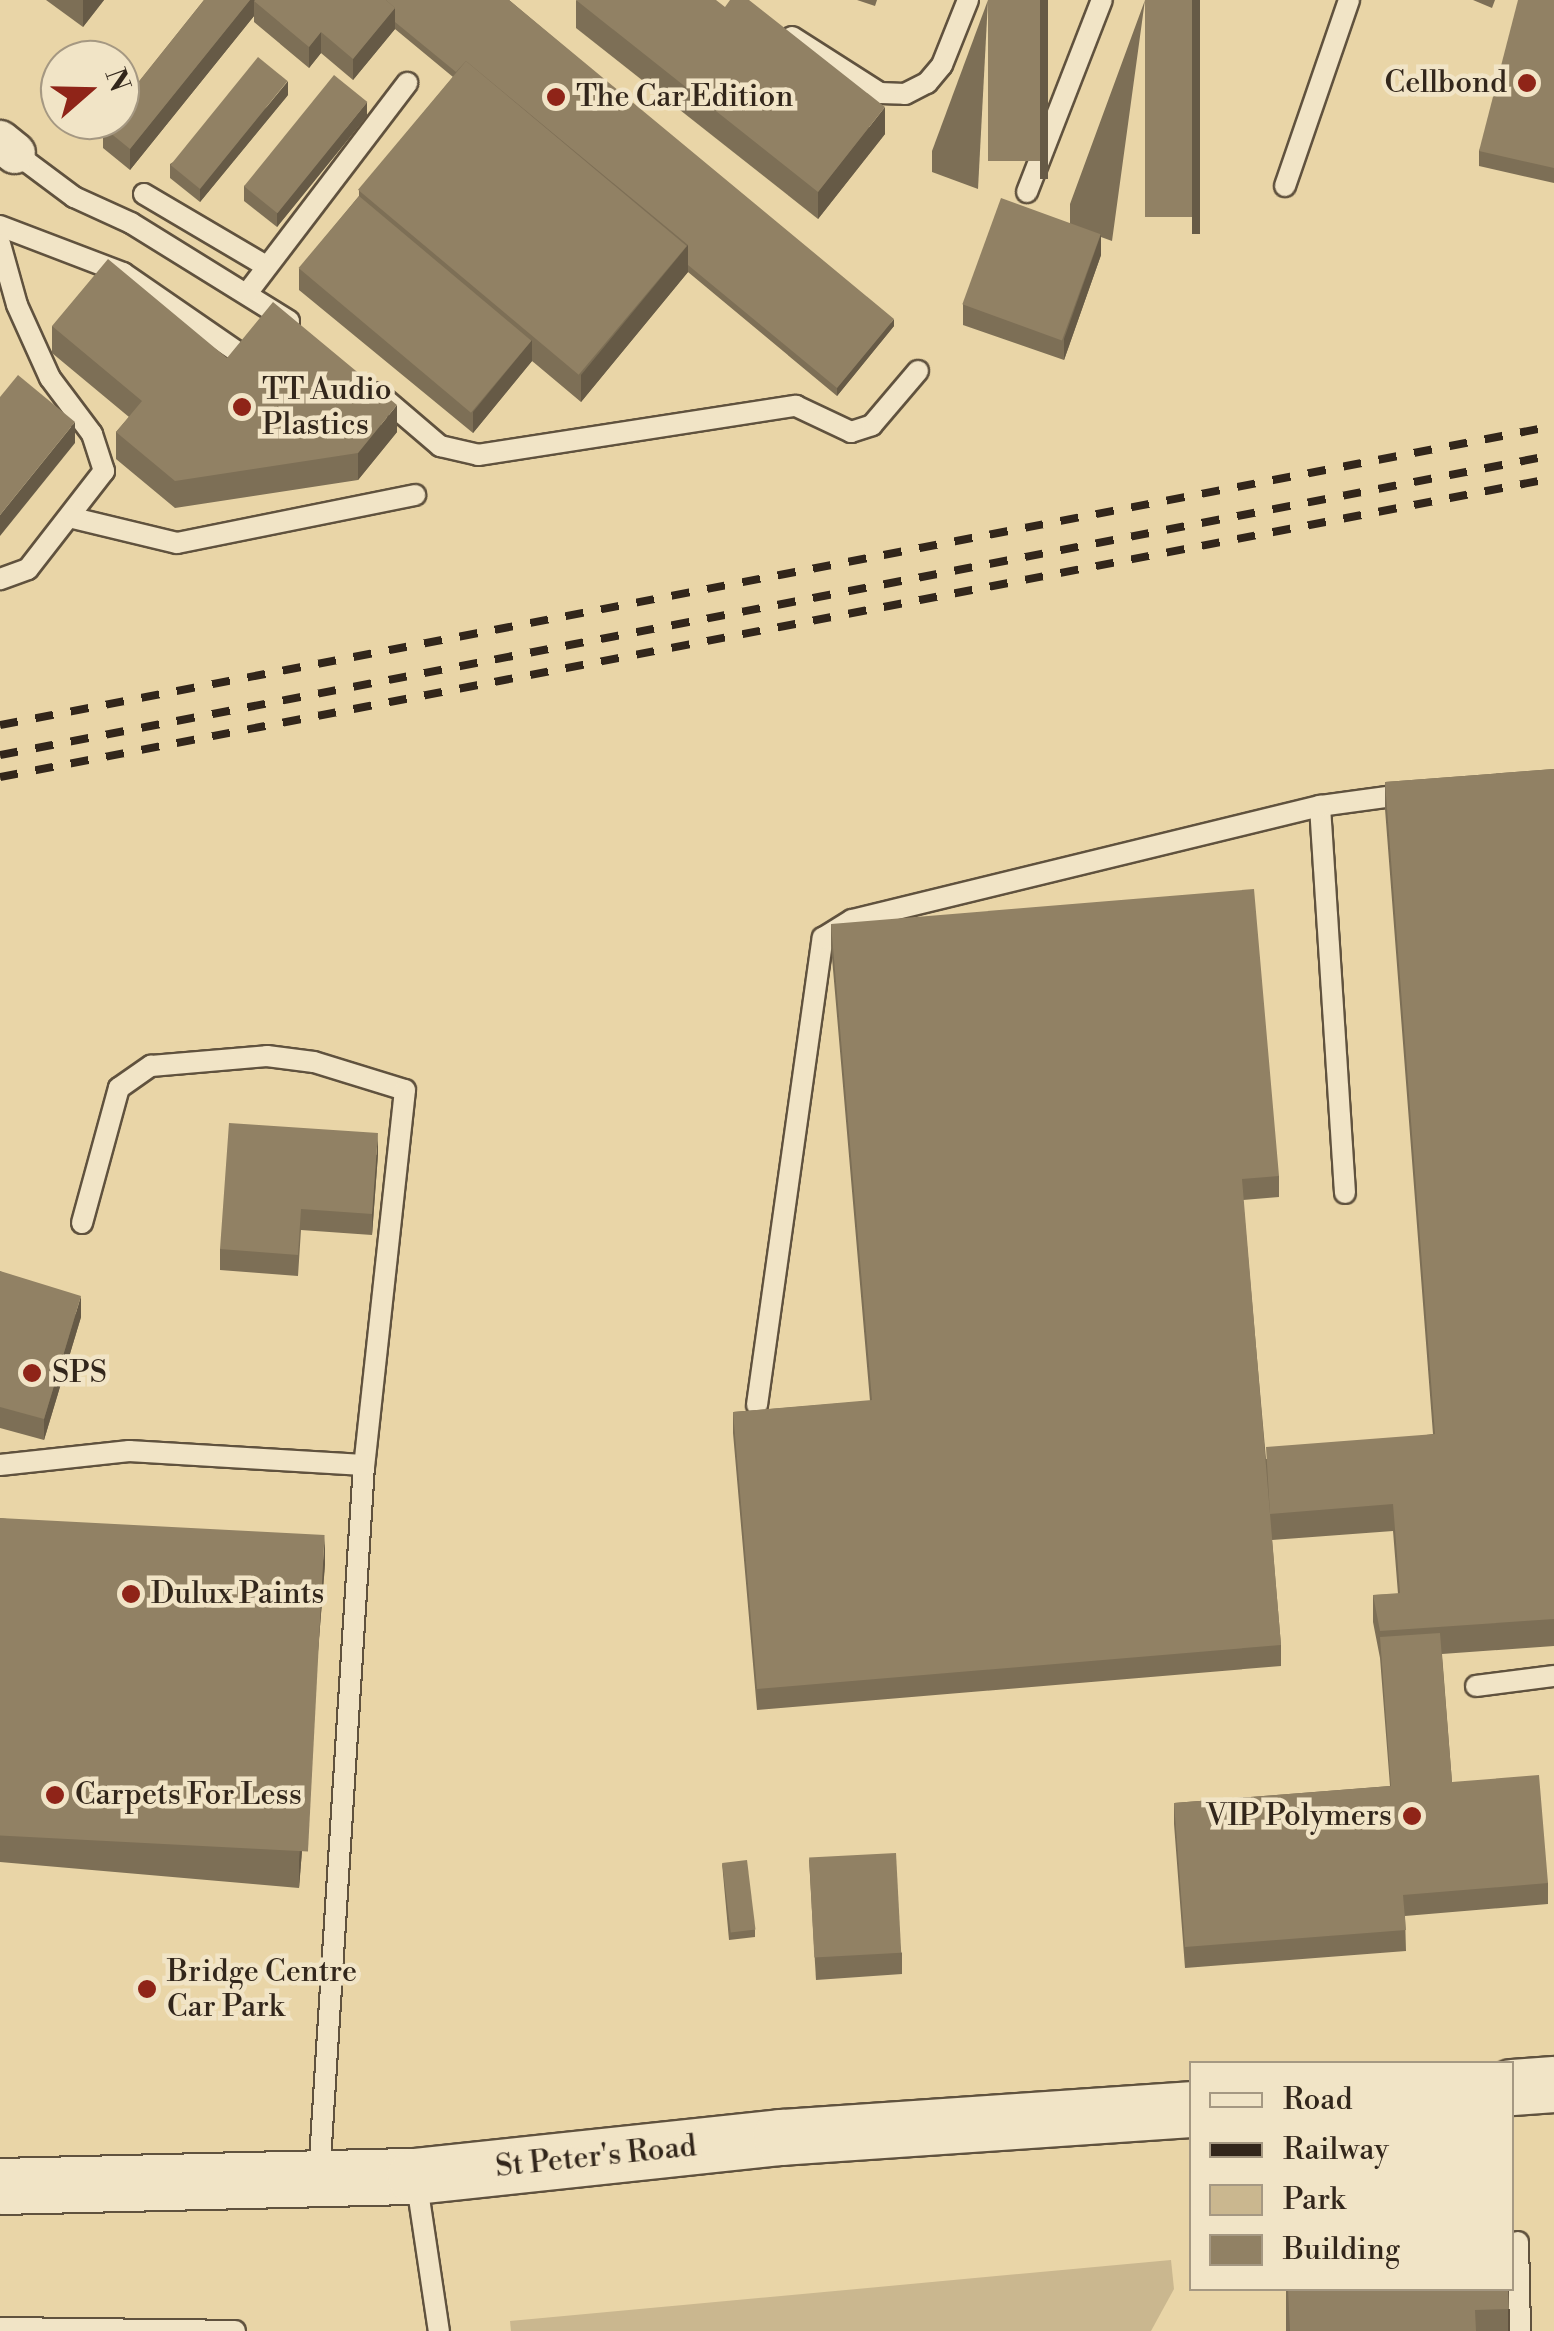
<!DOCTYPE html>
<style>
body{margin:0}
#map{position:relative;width:1554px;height:2331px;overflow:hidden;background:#e9d5a7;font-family:"Libre Bodoni",serif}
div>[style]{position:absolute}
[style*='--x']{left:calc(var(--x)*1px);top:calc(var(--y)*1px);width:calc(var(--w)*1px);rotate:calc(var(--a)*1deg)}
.green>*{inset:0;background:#cab78f}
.roads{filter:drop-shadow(2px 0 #60523e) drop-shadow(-2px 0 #60523e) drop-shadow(0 2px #60523e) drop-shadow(0 -2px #60523e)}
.lane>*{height:20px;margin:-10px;padding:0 10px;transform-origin:10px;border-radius:10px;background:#f1e4c6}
.street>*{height:40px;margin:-20px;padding:0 20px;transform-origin:20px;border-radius:20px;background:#f1e4c6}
.secondary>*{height:55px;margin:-27.5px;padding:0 27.5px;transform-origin:27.5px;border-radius:27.5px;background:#f1e4c6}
.rail>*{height:8px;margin-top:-4px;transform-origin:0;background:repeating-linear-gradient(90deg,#32261b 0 18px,transparent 0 36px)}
.wall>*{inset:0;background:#7d6f56;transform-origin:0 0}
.shaded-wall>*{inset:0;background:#665a46;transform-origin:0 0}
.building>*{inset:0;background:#918164;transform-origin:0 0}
.dots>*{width:28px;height:28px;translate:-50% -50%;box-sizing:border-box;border:5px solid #f1e4c6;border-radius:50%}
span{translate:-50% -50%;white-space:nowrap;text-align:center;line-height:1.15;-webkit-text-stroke:9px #f1e4c6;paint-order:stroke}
.poi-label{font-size:30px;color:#32261b}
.right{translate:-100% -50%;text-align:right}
.left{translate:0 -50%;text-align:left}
.street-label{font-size:30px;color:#32261b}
.legend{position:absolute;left:1189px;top:2061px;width:325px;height:230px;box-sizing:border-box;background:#f1e4c6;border:2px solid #a59882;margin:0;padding:12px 18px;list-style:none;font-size:30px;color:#32261b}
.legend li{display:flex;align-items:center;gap:20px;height:50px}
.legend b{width:50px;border:2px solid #a59882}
.north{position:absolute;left:40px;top:40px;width:100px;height:100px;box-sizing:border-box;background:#f1e4c6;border:2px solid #a59882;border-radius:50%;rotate:70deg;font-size:28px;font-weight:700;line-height:40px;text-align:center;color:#32261b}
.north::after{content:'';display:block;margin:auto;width:35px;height:45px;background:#8f2418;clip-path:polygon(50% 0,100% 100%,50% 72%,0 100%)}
</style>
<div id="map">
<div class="green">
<div style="clip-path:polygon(1171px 2260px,1174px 2289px,1151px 2331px,511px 2331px,510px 2321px)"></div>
</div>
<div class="roads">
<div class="lane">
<div style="--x:792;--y:37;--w:104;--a:32.5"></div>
<div style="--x:880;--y:93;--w:25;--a:2"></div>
<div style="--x:905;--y:94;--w:25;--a:-27"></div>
<div style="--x:927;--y:83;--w:23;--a:-50"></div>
<div style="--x:942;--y:65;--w:70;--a:-68.2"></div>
<div style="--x:15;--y:153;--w:74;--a:36.7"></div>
<div style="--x:74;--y:197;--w:63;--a:24.5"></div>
<div style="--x:131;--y:223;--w:186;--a:31.8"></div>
<div style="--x:1285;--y:186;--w:197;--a:-71"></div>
<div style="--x:1027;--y:192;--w:206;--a:-68.7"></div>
<div style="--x:144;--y:194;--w:142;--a:30.5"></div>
<div style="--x:0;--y:226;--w:132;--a:20.9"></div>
<div style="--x:123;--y:273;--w:137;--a:34.6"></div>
<div style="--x:0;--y:244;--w:63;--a:74.4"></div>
<div style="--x:17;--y:305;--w:80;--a:65.7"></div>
<div style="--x:50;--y:378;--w:70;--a:53.1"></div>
<div style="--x:92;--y:434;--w:39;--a:72"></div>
<div style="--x:104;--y:471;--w:124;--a:127.8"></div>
<div style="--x:28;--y:569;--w:30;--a:160"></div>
<div style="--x:248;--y:292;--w:263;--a:-52.7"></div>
<div style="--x:378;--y:393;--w:82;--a:40.5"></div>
<div style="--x:440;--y:446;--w:39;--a:13"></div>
<div style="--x:478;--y:455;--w:322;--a:-8.8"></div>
<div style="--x:796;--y:406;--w:61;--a:25.3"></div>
<div style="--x:851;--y:432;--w:22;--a:-18"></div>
<div style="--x:872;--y:425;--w:71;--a:-49.6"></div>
<div style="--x:69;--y:517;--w:111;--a:13.5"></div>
<div style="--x:177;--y:543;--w:243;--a:-11.4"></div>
<div style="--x:1345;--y:1193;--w:388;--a:-93.7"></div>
<div style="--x:1320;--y:806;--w:89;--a:-7.8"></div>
<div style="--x:82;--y:1223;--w:140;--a:-74.7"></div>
<div style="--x:119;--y:1088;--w:39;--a:-35"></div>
<div style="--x:151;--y:1066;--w:116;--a:-4.9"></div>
<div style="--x:267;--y:1056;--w:47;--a:7.3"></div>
<div style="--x:314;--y:1062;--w:95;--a:17.1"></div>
<div style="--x:405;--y:1090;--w:377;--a:96.2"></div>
<div style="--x:364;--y:1465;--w:712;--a:93.62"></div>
<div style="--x:757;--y:1405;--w:472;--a:-82"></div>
<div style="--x:823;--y:938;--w:34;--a:-32"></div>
<div style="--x:852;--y:920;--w:482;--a:-13.7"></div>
<div style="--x:0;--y:1465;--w:130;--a:-6.2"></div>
<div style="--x:129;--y:1451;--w:235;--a:3.4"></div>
<div style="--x:1476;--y:1686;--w:79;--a:-7.3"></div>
<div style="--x:416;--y:2178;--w:155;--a:81.5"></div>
<div style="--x:1518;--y:2242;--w:89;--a:88.7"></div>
<div style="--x:0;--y:2328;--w:235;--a:0.7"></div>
</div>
<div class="street">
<div style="--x:0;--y:141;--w:19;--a:39"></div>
</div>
<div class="secondary">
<div style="--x:1512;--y:2087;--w:42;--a:-4.1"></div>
<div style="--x:0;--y:2186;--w:415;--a:-1.4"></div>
<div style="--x:415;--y:2176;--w:368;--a:-6.1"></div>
<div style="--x:781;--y:2137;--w:412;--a:-3.9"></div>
</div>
</div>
<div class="rail">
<div style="--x:0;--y:725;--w:1583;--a:-10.89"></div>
<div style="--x:0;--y:755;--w:1583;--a:-10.93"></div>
<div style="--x:0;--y:777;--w:1583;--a:-10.89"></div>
</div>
<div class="wall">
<div style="clip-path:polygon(46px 0,104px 0,83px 27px)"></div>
<div style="clip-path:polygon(204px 0,509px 0,894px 326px,837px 396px,688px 272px,581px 402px,532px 361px,473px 433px,299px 290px,299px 269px,359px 196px,359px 190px,453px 77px,395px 29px,353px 80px,321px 53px,309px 68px,254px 22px,254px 16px,130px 170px,103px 148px,103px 127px)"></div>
<div style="clip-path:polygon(576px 0,885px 134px,818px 219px,576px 28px)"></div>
<div style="clip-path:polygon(857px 0,877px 0,875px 6px)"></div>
<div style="clip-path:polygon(988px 0,978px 189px,932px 172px,932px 151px)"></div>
<div style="clip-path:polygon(1145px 0,1112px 241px,1101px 237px,1101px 255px,1064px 360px,963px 325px,963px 304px,1070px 223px,1070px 204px)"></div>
<div style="clip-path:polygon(1473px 0,1495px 0,1492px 8px)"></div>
<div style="clip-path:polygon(1554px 0,1554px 183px,1479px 166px,1479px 151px)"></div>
<div style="clip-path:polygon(288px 95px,200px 202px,170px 178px,170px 164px)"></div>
<div style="clip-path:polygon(367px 116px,277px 227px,244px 201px,244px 186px)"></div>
<div style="clip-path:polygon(52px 326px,227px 358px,397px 432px,358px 480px,175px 508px,116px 459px,116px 432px,129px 417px,52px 353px)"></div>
<div style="clip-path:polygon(1554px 769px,1554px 1646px,1442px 1654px,1452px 1782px,1548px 1883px,1548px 1904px,1405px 1916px,1406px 1951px,1185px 1968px,1174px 1824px,1174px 1803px,1390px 1786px,1380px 1658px,1373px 1622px,1373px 1595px,1398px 1594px,1393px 1531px,1272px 1540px,1281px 1645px,1281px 1666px,757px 1710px,733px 1433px,733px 1412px,870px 1401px,831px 946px,831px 924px,1279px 1176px,1279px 1197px,1243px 1200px,1266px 1459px,1433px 1434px,1385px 809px,1385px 782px)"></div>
<div style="clip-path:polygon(378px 1154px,372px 1235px,301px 1230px,298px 1276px,220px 1270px,220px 1249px)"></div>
<div style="clip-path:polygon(0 1271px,81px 1317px,44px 1440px,0 1428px)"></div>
<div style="clip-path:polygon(0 1518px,325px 1564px,299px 1888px,0 1862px)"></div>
<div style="clip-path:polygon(809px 1859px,902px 1953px,902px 1974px,816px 1980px)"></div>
<div style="clip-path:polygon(722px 1863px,755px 1930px,755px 1937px,729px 1940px)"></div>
<div style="left:1286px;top:2288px;width:222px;height:43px"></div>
</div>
<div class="shaded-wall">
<div style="clip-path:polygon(83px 0,104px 0,83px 27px)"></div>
<div style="clip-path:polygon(250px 0,267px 0,254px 1px,254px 16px,130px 170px,130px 149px)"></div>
<div style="left:1040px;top:0;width:8px;height:179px"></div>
<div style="left:1192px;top:0;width:8px;height:234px"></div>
<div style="clip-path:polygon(395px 8px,395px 29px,353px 80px,353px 59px)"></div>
<div style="clip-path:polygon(321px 32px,321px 53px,309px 68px,309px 47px)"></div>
<div style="clip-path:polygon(288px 81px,288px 95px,200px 202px,200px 188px)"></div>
<div style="clip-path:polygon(367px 102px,367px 116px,277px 227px,277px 213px)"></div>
<div style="clip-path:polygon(885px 107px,885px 134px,818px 219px,818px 192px)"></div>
<div style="clip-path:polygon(1101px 234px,1101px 255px,1064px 360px,1064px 339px)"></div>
<div style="clip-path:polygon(688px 245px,688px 272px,581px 402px,581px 375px)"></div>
<div style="clip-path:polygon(894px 319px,894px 326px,837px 396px,837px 388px)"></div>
<div style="clip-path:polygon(532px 340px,532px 361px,473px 433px,473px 412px)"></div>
<div style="clip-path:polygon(397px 405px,397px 432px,358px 480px,358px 453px)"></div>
<div style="clip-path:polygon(75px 422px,75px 443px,0 536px,0 515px)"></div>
<div style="clip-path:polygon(378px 1133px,378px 1154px,372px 1235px,372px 1214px)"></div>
<div style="clip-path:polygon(81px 1296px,81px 1317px,44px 1440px,44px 1419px)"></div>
<div style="clip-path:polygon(325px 1536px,325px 1564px,299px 1888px,299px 1861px)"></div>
</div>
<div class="building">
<div style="clip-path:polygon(204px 0,250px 0,130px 149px,103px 127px,108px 120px,120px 120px,120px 105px)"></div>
<div style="clip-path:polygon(255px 0,386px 0,395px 8px,353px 59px,321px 32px,309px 47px,254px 1px)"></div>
<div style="clip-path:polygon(386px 0,509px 0,894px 319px,837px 388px,688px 265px,688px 245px,466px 61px,456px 72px,395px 22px,395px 8px)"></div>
<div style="clip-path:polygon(576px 0,716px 0,725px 7px,730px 0,749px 0,885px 107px,818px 192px)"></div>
<div style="left:988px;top:0;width:52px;height:161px"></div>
<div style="left:1145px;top:0;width:47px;height:217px"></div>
<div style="clip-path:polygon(1518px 0,1554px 0,1554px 168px,1479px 151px)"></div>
<div style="left:258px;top:57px;width:38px;height:139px;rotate:39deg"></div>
<div style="left:466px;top:61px;width:288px;height:168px;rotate:40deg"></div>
<div style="left:334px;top:75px;width:43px;height:143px;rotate:39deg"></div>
<div style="left:359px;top:196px;width:225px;height:94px;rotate:40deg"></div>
<div style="left:1001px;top:198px;width:106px;height:113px;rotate:20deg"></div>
<div style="clip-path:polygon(108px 259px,227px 358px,273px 302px,397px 405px,358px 453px,175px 481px,116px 432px,142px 401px,52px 326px)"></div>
<div style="clip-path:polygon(18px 375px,75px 422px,0 515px,0 397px)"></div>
<div style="clip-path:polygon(1554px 769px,1554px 1619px,1380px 1631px,1373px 1595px,1400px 1593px,1393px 1504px,1270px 1514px,1266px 1447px,1435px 1434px,1385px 782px)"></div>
<div style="clip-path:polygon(1254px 889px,1279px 1176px,1242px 1179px,1281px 1645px,757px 1689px,733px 1412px,872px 1400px,831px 924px)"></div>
<div style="clip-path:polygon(229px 1123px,378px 1133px,372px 1214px,301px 1209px,298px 1255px,220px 1249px)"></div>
<div style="clip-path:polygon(0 1271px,81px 1296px,44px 1419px,0 1407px)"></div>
<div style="left:0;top:1518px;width:325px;height:317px;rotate:3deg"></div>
<div style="clip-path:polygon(1440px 1633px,1452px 1782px,1539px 1775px,1548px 1883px,1403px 1895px,1406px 1930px,1185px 1947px,1174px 1803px,1391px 1786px,1380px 1637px)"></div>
<div style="left:896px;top:1853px;width:100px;height:87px;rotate:87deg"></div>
<div style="left:747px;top:1860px;width:70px;height:25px;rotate:83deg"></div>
<div style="clip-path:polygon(1288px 2288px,1508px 2288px,1509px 2309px,1475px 2310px,1476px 2331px,1290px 2331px)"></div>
</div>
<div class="dots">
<div style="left:1527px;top:83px;background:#8f2418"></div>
<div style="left:556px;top:97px;background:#8f2418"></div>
<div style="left:242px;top:407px;background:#8f2418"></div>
<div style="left:32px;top:1373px;background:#8f2418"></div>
<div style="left:131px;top:1594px;background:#8f2418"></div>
<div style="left:55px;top:1795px;background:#8f2418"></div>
<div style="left:1412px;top:1816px;background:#8f2418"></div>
<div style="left:147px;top:1989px;background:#8f2418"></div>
</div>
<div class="poi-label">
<span class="right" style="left:1507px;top:83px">Cellbond</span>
<span class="left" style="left:576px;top:97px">The Car Edition</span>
<span class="left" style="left:262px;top:407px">TT Audio<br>Plastics</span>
<span class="left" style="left:52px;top:1373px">SPS</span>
<span class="left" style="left:151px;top:1594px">Dulux Paints</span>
<span class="left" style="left:75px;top:1795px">Carpets For Less</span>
<span class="right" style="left:1392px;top:1816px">VIP Polymers</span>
<span class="left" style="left:167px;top:1989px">Bridge Centre<br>Car Park</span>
</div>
<div class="street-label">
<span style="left:596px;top:2157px;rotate:-6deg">St Peter's Road</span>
</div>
<ul class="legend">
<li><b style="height:12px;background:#f1e4c6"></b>Road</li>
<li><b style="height:12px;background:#32261b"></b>Railway</li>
<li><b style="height:28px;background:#cab78f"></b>Park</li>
<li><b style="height:28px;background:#918164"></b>Building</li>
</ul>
<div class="north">N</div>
</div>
